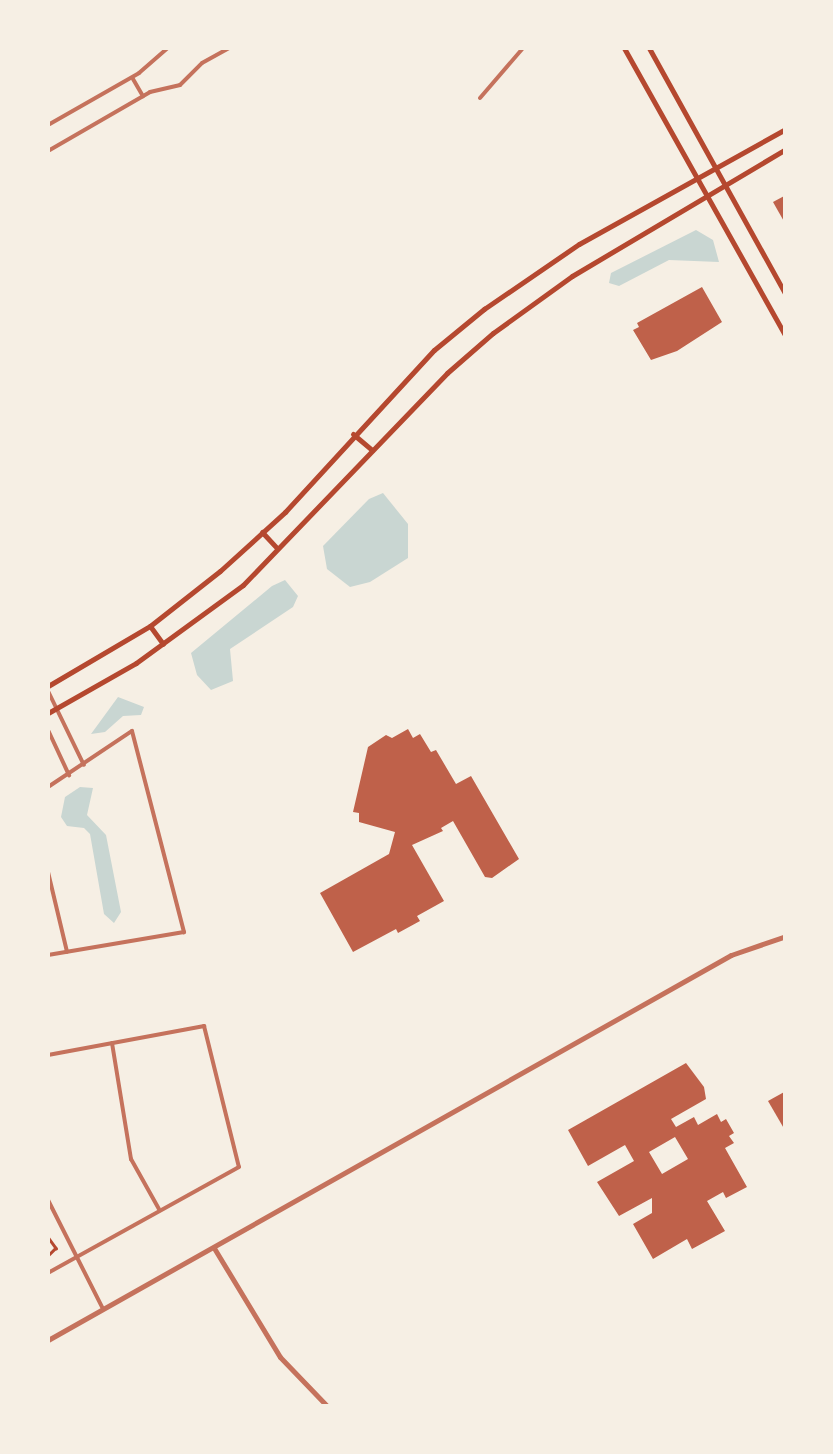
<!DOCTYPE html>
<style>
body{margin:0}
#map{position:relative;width:833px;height:1454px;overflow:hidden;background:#f6efe4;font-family:"Asap Condensed",sans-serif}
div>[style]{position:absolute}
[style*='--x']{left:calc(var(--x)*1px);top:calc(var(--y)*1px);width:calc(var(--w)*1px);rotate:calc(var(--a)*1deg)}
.water>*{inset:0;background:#c9d6d2}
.building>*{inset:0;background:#bf614a}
.path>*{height:2.5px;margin:-1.25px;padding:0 1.25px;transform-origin:1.25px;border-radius:1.25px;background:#b5482f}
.minor>*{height:4px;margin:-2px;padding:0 2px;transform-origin:2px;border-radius:2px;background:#c5725c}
.tertiary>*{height:5px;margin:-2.5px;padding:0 2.5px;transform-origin:2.5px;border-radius:2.5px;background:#c5725c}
.secondary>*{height:5px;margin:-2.5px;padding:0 2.5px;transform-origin:2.5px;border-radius:2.5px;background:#b5482f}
span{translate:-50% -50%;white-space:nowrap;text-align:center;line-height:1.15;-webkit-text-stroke:9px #f6efe4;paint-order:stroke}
.frame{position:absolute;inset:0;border:50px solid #f6efe4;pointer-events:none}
</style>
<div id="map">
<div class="water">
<div style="clip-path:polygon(696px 230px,713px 240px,719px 262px,669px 260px,619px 286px,609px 283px,611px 273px)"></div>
<div style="clip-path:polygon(383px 493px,408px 524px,408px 558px,370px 582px,350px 587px,327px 569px,323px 546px,369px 499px)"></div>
<div style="clip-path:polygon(285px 580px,298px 596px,293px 607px,230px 649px,233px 681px,211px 690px,197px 675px,191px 653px,272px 586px)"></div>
<div style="clip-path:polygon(118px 697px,144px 707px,141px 715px,123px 716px,105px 732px,91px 734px)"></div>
<div style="clip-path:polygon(80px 787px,93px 788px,87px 815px,106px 835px,121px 912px,114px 923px,104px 914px,90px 834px,84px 828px,67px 826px,61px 817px,65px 797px)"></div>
</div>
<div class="building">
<div style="clip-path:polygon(786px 195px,786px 225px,773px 202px)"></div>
<div style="clip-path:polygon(702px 287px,722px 322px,677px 351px,651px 360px,633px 330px,639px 327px,637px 323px)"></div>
<div style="clip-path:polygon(408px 729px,413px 738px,420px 734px,431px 752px,436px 750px,456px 784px,471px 776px,519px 859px,492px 878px,485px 877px,453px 821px,441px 828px,443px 831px,412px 845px,444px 901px,417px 916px,420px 921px,398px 933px,396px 929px,353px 952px,320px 893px,389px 854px,395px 832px,359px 822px,359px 813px,353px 812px,368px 747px,386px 735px,392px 738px)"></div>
<div style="clip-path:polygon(evenodd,686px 1063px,704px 1087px,706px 1099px,671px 1119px,676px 1127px,694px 1117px,698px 1125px,717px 1114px,721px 1122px,726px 1119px,734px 1133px,729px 1136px,734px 1143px,725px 1148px,747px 1187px,726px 1198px,723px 1192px,707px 1201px,725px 1231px,692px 1249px,687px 1239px,653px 1259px,633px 1224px,652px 1213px,652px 1198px,619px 1216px,597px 1182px,634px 1161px,625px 1145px,588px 1166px,568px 1130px,686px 1063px,675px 1137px,688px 1159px,662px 1174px,649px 1152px,675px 1137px)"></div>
<div style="clip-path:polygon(786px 1091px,786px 1132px,768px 1101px)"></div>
</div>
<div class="path">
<div style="--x:48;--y:1237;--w:14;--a:54"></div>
<div style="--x:56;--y:1248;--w:11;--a:135"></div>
</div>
<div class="minor">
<div style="--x:133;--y:79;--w:20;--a:60"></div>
<div style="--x:480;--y:98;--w:66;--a:-49.3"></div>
<div style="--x:48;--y:125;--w:105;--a:-29.7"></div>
<div style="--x:139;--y:73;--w:38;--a:-41"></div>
<div style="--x:48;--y:151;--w:118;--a:-30"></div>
<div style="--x:150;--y:92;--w:31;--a:-13"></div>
<div style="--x:180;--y:85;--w:31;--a:-45"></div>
<div style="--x:202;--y:63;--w:31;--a:-29"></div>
<div style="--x:48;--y:691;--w:82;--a:64.1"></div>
<div style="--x:48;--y:730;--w:50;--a:65"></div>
<div style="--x:48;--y:787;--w:101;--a:-33.7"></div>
<div style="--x:132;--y:731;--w:208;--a:75.5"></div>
<div style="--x:184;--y:932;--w:138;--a:170.4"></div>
<div style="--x:48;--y:872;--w:82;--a:76.6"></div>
<div style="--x:112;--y:1043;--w:118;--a:80.7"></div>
<div style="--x:131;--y:1159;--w:57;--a:60.8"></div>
<div style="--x:48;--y:1055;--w:159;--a:-10.5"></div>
<div style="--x:204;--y:1026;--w:145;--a:76.1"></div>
<div style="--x:239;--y:1167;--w:218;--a:151"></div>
<div style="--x:48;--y:1200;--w:120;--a:63.2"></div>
</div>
<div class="tertiary">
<div style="--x:214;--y:1248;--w:127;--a:58.8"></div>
<div style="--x:280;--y:1357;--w:68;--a:46.2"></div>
<div style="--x:48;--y:1340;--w:784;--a:-29.41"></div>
<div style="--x:731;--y:955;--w:58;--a:-19.1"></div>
</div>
<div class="secondary">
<div style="--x:624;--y:48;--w:331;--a:60.7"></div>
<div style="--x:649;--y:48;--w:282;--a:61"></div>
<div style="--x:353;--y:434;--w:25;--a:40"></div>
<div style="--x:262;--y:532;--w:22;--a:47"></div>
<div style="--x:150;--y:626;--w:22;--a:54"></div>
<div style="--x:48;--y:686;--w:118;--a:-30.5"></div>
<div style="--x:150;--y:626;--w:89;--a:-38.2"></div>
<div style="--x:220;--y:571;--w:88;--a:-42.2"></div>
<div style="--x:285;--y:512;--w:220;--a:-47.4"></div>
<div style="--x:434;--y:350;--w:65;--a:-39.4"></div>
<div style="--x:484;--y:309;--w:115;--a:-34.4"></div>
<div style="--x:579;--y:244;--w:237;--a:-29.1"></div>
<div style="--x:48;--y:713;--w:101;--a:-29.6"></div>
<div style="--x:136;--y:663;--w:132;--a:-36.1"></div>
<div style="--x:243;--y:585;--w:294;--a:-46.1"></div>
<div style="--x:447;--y:373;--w:61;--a:-41"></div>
<div style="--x:493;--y:333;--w:97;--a:-35.8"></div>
<div style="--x:572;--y:276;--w:249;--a:-30.7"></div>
</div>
<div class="frame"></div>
</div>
